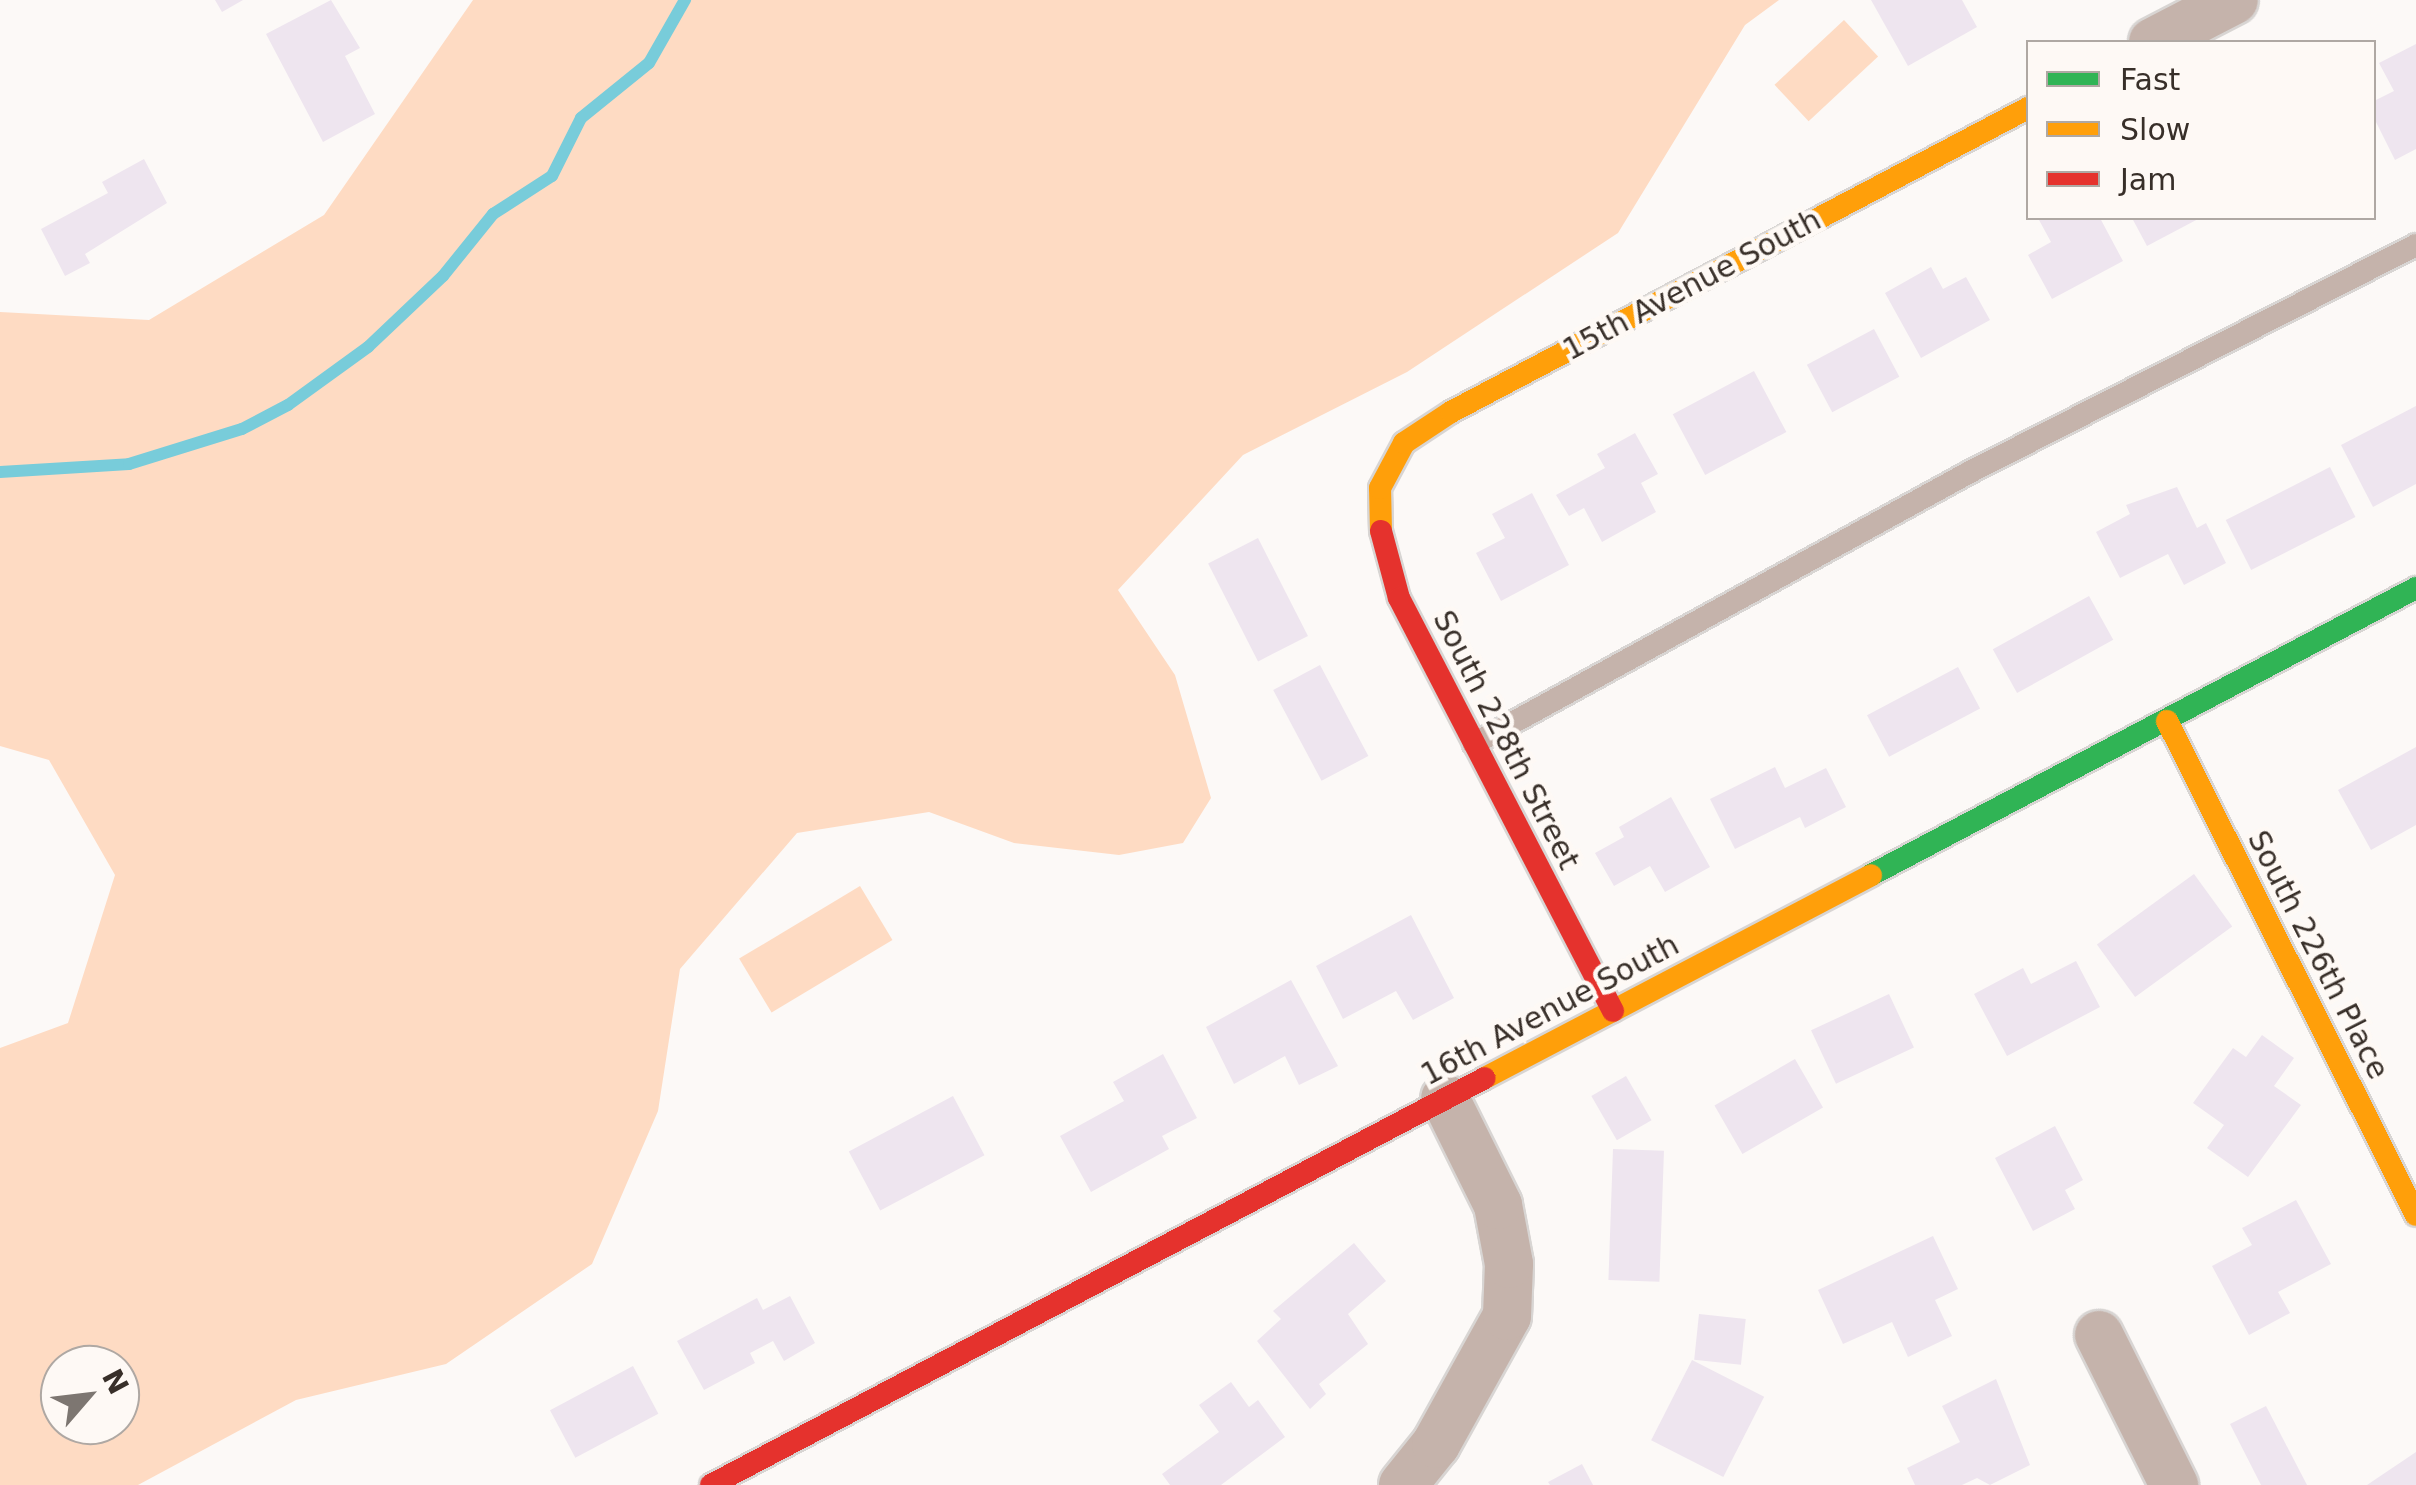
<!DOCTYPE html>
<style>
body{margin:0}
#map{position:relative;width:2416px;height:1485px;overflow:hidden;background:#fcf9f7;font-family:"DejaVu Sans",sans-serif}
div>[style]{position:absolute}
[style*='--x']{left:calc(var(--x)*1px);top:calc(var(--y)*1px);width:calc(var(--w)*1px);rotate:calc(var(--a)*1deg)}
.green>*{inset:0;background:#fedbc3;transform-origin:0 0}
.stream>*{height:12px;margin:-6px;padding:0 6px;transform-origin:6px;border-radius:6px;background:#78ccda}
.building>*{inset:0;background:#eee5ef;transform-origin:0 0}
.roads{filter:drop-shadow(2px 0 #d8d5d3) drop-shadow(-2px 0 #d8d5d3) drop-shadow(0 2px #d8d5d3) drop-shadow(0 -2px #d8d5d3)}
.lane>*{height:22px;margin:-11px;padding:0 11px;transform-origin:11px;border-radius:11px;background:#c5b3ab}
.street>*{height:48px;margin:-24px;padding:0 24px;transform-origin:24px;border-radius:24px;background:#c5b3ab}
.fast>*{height:22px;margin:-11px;padding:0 11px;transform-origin:11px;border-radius:11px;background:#30b455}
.slow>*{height:22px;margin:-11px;padding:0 11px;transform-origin:11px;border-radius:11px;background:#ff9f0a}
.jam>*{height:22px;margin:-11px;padding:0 11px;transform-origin:11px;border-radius:11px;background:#e5322d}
span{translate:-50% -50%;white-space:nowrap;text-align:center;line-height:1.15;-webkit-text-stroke:9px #fef9f5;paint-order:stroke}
.street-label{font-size:30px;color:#382f29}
.legend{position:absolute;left:2026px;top:40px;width:350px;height:180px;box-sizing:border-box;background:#fef9f5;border:2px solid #afa8a3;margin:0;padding:12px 18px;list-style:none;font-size:30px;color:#382f29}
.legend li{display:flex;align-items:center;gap:20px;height:50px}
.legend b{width:50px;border:2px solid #afa8a3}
.north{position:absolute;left:40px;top:1345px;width:100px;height:100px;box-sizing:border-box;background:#fef9f5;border:2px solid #afa8a3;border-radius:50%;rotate:62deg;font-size:28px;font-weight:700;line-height:40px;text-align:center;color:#382f29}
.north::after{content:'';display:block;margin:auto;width:35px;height:45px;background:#7d7671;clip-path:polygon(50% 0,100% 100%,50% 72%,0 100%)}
</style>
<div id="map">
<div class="green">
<div style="clip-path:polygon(evenodd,473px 0,1779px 0,1745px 25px,1618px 233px,1407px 372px,1243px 455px,1118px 590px,1175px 675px,1211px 798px,1183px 843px,1119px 855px,1014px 843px,929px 812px,797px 833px,680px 969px,658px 1111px,592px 1264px,446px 1364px,296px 1400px,138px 1485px,0 1485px,0 1048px,68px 1023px,115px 875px,49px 760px,0 746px,0 312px,149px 320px,324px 215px,473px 0,120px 1365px,120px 1425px,60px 1425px,60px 1365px,120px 1365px)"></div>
<div style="left:1844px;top:20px;width:50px;height:95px;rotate:47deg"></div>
<div style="left:860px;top:886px;width:63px;height:141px;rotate:59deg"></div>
</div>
<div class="stream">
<div style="--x:0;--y:472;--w:129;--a:-3.5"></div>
<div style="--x:129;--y:464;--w:118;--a:-17.2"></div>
<div style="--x:242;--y:429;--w:52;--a:-27.6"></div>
<div style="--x:288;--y:405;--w:99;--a:-35.9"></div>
<div style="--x:368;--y:347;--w:103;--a:-43.4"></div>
<div style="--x:443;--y:276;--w:80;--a:-51.1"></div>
<div style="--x:493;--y:214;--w:70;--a:-32.8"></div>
<div style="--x:552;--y:176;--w:65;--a:-63.4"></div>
<div style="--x:581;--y:118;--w:87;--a:-39"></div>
<div style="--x:649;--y:63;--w:73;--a:-60.3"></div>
</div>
<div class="building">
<div style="clip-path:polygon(215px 0,243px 0,222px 12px)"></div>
<div style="clip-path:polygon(331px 0,360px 48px,345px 56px,375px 114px,323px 142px,266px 34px)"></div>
<div style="clip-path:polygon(1871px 0,1962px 0,1977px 27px,1908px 66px)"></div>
<div style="clip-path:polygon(2416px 44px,2416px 149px,2395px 160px,2374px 118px,2374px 101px,2394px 91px,2379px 63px)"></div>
<div style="clip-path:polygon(144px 159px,167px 203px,85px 254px,90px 263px,65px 276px,41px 229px,108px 193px,102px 182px)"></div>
<div style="clip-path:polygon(2100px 218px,2123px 261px,2052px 299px,2028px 255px,2051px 242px,2039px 220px)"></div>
<div style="clip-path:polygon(2132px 218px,2200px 218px,2147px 246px)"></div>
<div style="clip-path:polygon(1931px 267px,1943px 289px,1966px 277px,1990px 320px,1921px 358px,1885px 293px)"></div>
<div style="left:1874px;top:329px;width:54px;height:76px;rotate:62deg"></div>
<div style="left:1754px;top:371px;width:69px;height:92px;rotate:62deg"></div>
<div style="clip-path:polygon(2416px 406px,2416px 484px,2373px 507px,2341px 445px)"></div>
<div style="clip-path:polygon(1635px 433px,1658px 474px,1641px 483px,1656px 512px,1602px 542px,1584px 508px,1569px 516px,1556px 495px,1605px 468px,1597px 454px)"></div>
<div style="left:2330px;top:467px;width:56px;height:117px;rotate:63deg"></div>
<div style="clip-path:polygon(2177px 487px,2197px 528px,2206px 523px,2226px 563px,2184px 585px,2168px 554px,2120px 578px,2096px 532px,2130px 514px,2126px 505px)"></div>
<div style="clip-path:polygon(1532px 493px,1569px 565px,1501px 601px,1476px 553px,1505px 538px,1492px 514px)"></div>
<div style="left:1258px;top:538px;width:110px;height:56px;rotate:63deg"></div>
<div style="left:2089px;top:596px;width:50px;height:110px;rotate:61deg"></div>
<div style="left:1320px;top:665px;width:103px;height:53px;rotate:62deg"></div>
<div style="left:1958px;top:667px;width:47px;height:103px;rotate:62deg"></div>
<div style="clip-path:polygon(2416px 747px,2416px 825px,2371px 850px,2338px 790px)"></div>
<div style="clip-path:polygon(1775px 767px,1785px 788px,1826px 768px,1846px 807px,1805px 828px,1800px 817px,1735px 849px,1710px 799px)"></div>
<div style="clip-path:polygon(1671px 797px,1710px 867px,1665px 892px,1650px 866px,1614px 886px,1595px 853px,1624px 837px,1619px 827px)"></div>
<div style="left:2194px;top:874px;width:65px;height:120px;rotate:54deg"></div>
<div style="clip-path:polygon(1411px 915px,1454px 998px,1413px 1020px,1396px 991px,1343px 1019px,1316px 966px)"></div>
<div style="clip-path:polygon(2076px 961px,2100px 1007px,2007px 1056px,1974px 994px,2023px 968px,2031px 984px)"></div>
<div style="clip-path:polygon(1291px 980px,1338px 1066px,1299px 1085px,1285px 1056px,1234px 1084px,1206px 1027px)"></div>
<div style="left:1889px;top:994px;width:59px;height:86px;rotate:65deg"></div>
<div style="clip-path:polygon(2262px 1035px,2294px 1058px,2274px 1086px,2301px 1105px,2248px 1177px,2207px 1148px,2224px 1125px,2193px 1103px,2233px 1048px,2246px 1057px)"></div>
<div style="clip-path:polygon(1163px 1054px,1197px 1118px,1162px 1136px,1169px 1149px,1091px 1192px,1060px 1136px,1124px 1101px,1113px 1082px)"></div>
<div style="left:1795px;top:1059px;width:56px;height:93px;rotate:60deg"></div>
<div style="left:1626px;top:1076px;width:51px;height:40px;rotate:60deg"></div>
<div style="left:953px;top:1096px;width:67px;height:118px;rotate:62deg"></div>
<div style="clip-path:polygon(2055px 1126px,2083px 1180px,2065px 1190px,2075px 1209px,2033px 1231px,1995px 1158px)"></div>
<div style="left:1613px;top:1149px;width:51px;height:131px;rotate:2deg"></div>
<div style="clip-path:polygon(2296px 1200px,2331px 1264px,2278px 1292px,2290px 1313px,2249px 1335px,2212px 1266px,2252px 1245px,2242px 1228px)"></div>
<div style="clip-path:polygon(1933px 1236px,1958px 1289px,1935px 1300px,1952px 1336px,1908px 1357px,1892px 1322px,1843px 1344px,1818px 1290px)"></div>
<div style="clip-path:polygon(1354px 1243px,1386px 1281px,1348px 1314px,1368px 1344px,1319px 1384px,1326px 1394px,1310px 1409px,1257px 1341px,1281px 1319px,1273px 1311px)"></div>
<div style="clip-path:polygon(790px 1296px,815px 1343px,784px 1361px,773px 1341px,750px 1353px,755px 1363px,704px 1390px,677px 1341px,757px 1298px,763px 1310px)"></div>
<div style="left:1699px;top:1314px;width:47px;height:46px;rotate:6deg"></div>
<div style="left:1692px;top:1360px;width:81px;height:90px;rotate:27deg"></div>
<div style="left:633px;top:1366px;width:54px;height:94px;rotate:62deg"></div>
<div style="clip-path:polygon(1996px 1379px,2030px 1465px,1990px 1485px,1977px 1478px,1962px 1485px,1915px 1485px,1907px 1468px,1960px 1442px,1942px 1406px)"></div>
<div style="clip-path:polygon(1231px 1382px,1249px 1407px,1258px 1400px,1285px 1437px,1221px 1485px,1170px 1485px,1162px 1474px,1219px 1432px,1199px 1405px)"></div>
<div style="clip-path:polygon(2266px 1406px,2307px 1485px,2261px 1485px,2230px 1424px)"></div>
<div style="clip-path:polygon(2416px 1452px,2416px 1485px,2367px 1485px)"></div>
<div style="clip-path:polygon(1582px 1464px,1593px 1485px,1550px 1485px,1548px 1482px)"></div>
</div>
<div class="roads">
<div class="lane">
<div style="--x:1474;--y:744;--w:566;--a:-28.74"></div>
<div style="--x:1970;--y:472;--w:500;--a:-26.97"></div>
</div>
<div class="street">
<div style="--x:2153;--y:42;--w:91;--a:-27.4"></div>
<div style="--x:2099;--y:1335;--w:168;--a:63.4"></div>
<div style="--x:1403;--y:1485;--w:53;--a:-51.2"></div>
<div style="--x:1436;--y:1444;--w:146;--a:-61"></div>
<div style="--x:1507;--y:1316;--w:52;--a:-87.8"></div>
<div style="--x:1509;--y:1264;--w:60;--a:-100.6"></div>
<div style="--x:1498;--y:1205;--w:119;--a:-116.4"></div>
</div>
<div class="fast">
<div style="--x:1871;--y:875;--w:616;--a:-27.77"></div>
</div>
<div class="slow">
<div style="--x:1381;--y:531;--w:43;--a:-91.3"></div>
<div style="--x:1380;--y:488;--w:51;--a:-61.9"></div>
<div style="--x:1404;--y:443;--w:56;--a:-33.4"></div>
<div style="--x:1451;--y:412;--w:652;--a:-27.78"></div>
<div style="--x:2167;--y:721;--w:553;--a:63.25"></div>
<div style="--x:1485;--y:1078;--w:436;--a:-27.7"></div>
</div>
<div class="jam">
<div style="--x:1381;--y:531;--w:69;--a:75"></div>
<div style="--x:1399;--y:598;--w:465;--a:62.6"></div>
<div style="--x:711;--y:1485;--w:874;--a:-27.74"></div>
</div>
</div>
<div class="street-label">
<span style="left:1692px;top:285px;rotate:-28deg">15th Avenue South</span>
<span style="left:1506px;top:740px;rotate:63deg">South 228th Street</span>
<span style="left:2318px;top:955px;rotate:63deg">South 226th Place</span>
<span style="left:1550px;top:1010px;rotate:-28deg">16th Avenue South</span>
</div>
<ul class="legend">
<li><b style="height:12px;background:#30b455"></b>Fast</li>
<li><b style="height:12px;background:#ff9f0a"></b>Slow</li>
<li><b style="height:12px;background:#e5322d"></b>Jam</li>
</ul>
<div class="north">N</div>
</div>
